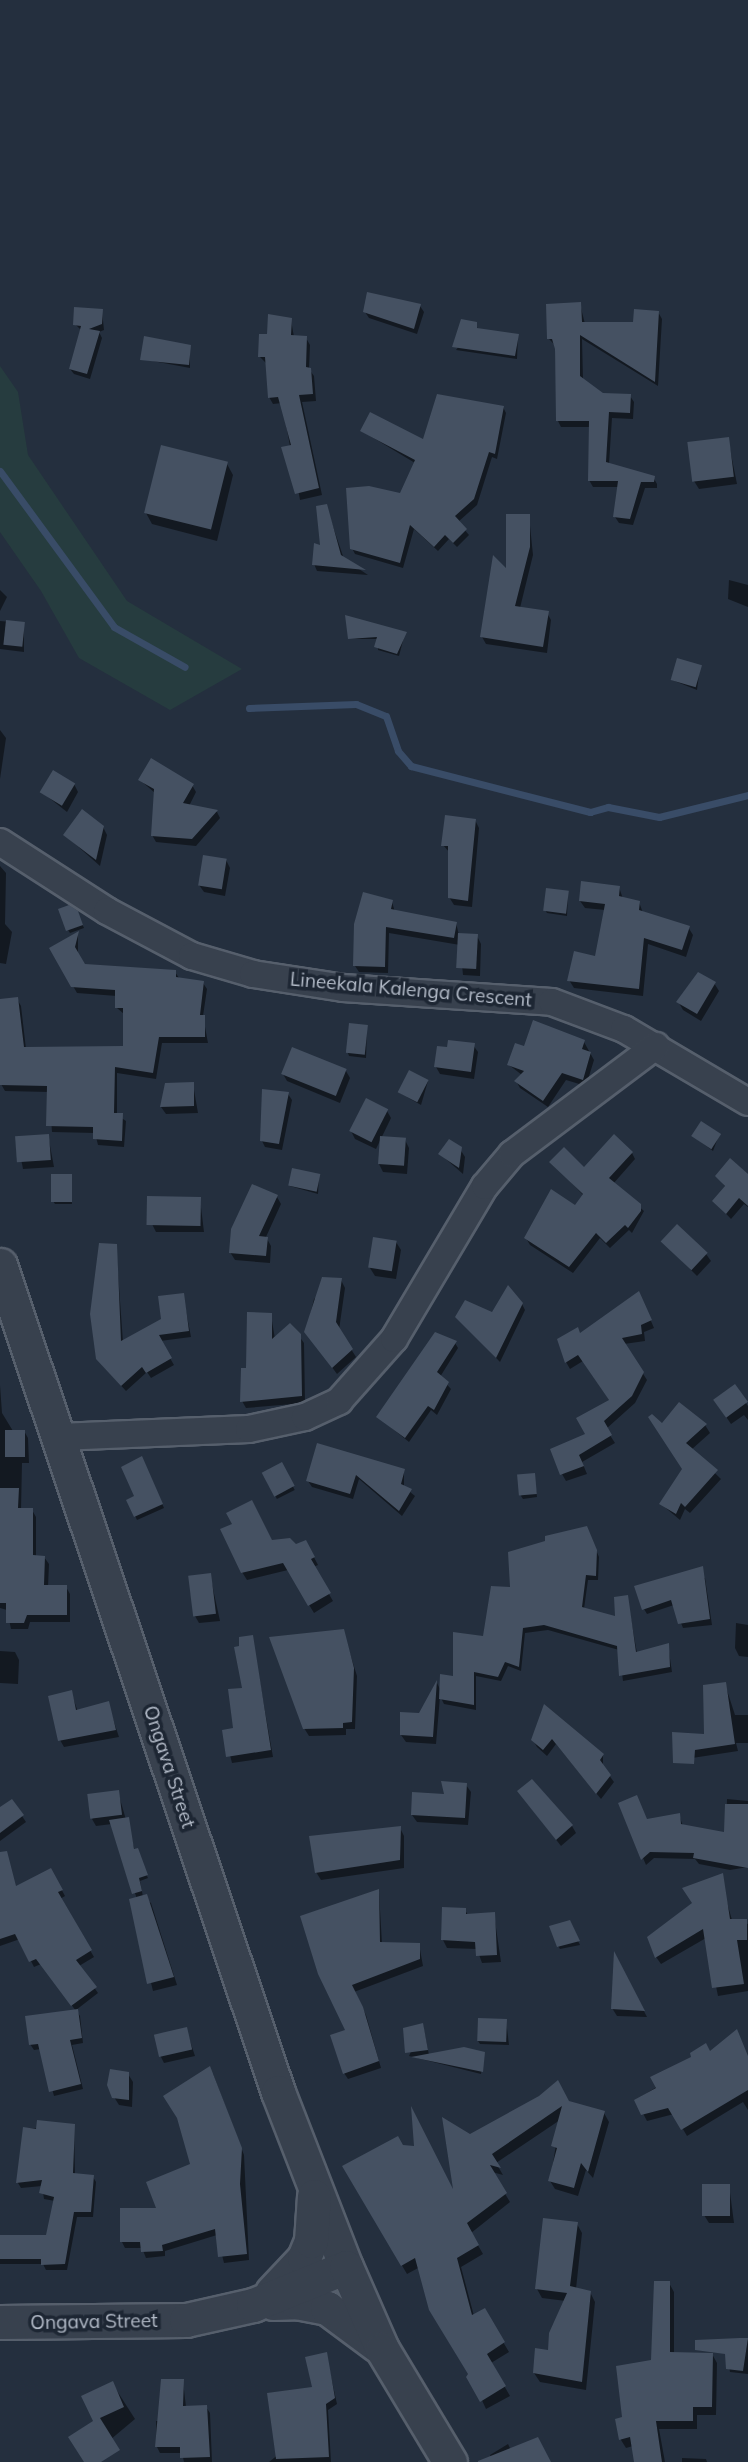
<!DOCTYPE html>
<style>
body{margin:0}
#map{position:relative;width:748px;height:2462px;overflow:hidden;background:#242f3e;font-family:Mulish,sans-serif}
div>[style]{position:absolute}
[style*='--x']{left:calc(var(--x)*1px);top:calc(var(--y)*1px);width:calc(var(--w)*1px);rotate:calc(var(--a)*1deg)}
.green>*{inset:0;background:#263c3f}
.shadow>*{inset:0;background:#0007;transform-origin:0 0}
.stream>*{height:7px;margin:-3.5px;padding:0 3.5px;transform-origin:3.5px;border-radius:3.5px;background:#394c67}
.building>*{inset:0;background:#455162;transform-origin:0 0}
.roads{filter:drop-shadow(2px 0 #565f6c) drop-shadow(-2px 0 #565f6c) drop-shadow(0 2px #565f6c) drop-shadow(0 -2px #565f6c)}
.minor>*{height:26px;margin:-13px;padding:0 13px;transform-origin:13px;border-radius:13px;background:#38414e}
.tertiary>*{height:33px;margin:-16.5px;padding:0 16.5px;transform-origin:16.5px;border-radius:16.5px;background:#38414e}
span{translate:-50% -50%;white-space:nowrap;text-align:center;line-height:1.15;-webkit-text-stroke:7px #1d2633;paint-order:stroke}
.street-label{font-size:19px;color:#b4bcc9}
</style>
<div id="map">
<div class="green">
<div style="clip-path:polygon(0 366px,18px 392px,28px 455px,127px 601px,242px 669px,170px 710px,79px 658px,41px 591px,0 532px)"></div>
</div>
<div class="shadow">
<div style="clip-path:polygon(580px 304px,585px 324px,635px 324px,658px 312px,662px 319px,658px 386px,582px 339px,583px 380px,603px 394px,630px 396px,634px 402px,633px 419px,612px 418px,609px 464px,653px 477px,657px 484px,657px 488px,645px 488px,633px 525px,619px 523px,615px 517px,619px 487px,593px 487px,589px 480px,591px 427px,561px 427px,558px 421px,555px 345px,549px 339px)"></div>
<div style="clip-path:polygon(420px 306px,424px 312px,417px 334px,369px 318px,365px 312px)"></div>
<div style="clip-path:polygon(102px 311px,104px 330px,99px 332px,102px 338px,90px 379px,74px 374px,70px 369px,81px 330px,75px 324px)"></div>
<div style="clip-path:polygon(291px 320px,294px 337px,306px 338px,310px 345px,309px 369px,314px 376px,316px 401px,302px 402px,322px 495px,300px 500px,282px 403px,273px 404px,269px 397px,267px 364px,260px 357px,269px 336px)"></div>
<div style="clip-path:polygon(476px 324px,478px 330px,518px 335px,517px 359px,456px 350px)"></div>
<div style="clip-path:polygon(190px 346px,190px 368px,142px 359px)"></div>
<div style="clip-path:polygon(503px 407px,506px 413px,497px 459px,492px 457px,477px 505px,458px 522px,469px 535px,457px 547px,449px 539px,438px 551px,414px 529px,403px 568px,355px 554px,352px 548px,401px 495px,415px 463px,362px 431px,424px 442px)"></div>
<div style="clip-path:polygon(728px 439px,737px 484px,699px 489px,694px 481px)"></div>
<div style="clip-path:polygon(227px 464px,233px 475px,217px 541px,152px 524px,146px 513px)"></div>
<div style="clip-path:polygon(326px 506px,344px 559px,368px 575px,317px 571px,314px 564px,322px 548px)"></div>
<div style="clip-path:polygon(529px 516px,533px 555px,520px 608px,547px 613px,551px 620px,547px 653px,486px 644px,482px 637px)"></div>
<div style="clip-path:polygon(729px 580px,748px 585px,748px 607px,728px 599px)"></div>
<div style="clip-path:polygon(0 590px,7px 597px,0 611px)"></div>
<div style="clip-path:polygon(0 621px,24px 623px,24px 652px,0 649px)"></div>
<div style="clip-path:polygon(405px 633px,399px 656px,378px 650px,378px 639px,349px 639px)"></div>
<div style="clip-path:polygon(700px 667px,697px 690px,672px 680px)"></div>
<div style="clip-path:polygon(0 730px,6px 738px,0 779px)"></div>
<div style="clip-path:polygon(140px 780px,192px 785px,196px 792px,189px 806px,217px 812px,220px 818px,196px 846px,156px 842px,152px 835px,155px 793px)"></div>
<div style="clip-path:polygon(74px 784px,78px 792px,67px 812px,43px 793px)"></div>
<div style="clip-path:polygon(475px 820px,479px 828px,472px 907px,454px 905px,449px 897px,450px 853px,443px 845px)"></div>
<div style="clip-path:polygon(103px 827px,107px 835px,100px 866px,65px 835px)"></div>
<div style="clip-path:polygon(226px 860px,230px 868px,225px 896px,204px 892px,199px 885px)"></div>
<div style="clip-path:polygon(0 866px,6px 873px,5px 924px,12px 932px,6px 964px,0 963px)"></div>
<div style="clip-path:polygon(619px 887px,623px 899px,639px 902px,643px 913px,688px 927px,693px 935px,686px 957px,648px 944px,643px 996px,574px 988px,569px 980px,596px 958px,605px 910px,585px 908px,580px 901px)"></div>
<div style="clip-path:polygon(568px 893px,567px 916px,547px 913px,545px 910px)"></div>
<div style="clip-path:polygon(392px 902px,395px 912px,456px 923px,459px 935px,477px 936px,481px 944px,480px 976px,463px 975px,460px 945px,389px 933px,388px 973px,359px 972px,355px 966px)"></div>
<div style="clip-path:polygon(79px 917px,84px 928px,70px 933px,68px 930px)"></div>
<div style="clip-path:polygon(78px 934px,78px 955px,84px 966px,175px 972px,179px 978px,203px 983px,207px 989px,203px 1016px,208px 1043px,162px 1043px,156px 1079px,117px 1073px,117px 1115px,126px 1121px,124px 1147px,98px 1145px,95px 1133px,52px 1132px,49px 1092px,5px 1091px,1px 1084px,0 1001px,17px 999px,21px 1006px,26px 1049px,125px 1048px,124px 1014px,117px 1008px,117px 996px,77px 993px,52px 949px)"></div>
<div style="clip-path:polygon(714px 983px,719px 991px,701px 1021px,683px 1010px,679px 1003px)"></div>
<div style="clip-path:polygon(367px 1027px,366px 1058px,349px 1056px,348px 1053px)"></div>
<div style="clip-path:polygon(584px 1042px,594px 1060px,586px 1086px,566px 1080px,548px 1107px,520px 1088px,516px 1081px,522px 1075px,509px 1065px,525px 1048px)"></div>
<div style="clip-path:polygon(473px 1045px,478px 1052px,474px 1079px,440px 1074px,436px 1067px)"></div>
<div style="clip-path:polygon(346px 1071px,350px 1078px,340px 1103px,287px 1081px,283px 1074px)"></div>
<div style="clip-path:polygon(428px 1081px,421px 1105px,400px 1093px)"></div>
<div style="clip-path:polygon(193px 1084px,198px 1113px,166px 1114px,161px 1107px)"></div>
<div style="clip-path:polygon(264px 1091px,288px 1094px,292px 1100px,282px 1150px,265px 1147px,262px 1141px)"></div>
<div style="clip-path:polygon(387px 1111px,391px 1118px,376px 1149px,355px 1139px,351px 1131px)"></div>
<div style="clip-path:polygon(48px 1135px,54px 1167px,23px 1169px,17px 1138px)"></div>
<div style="clip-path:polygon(719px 1135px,713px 1151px,693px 1136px)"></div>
<div style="clip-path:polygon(405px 1140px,409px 1148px,407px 1174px,383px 1172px,379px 1164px)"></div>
<div style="clip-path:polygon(460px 1149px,465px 1157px,463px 1174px,440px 1154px)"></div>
<div style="clip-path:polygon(632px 1153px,635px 1159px,613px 1184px,644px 1211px,632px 1233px,629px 1230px,610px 1248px,600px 1238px,573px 1273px,530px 1245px,526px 1238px,575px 1207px,584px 1196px,552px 1162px,584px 1169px)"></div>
<div style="clip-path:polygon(319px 1175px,318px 1194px,290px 1186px)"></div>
<div style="clip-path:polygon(71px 1176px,72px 1204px,55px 1204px,53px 1201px)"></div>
<div style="clip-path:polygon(717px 1176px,748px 1176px,748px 1207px,744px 1204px,731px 1219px,714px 1201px,726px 1188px)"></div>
<div style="clip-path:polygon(277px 1197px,281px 1204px,266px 1237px,271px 1246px,270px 1263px,235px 1260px,230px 1252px)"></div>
<div style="clip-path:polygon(200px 1199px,204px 1232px,156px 1232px,152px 1224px)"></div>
<div style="clip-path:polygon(396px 1242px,401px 1250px,396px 1279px,375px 1276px,370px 1268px)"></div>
<div style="clip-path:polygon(663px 1242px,706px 1254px,711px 1261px,697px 1276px)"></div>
<div style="clip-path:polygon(116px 1245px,123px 1342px,163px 1320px,183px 1295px,191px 1337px,160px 1341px,174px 1365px,151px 1378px,147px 1372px,126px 1391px,102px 1365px)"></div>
<div style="clip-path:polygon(341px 1280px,345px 1288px,339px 1330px,356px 1357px,337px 1374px,306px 1332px,314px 1299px)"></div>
<div style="clip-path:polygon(642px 1300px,654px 1328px,644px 1332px,645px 1341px,624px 1344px,647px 1380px,635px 1403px,606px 1429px,615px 1443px,582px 1462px,587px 1474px,566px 1481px,562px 1474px,610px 1401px,583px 1361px,570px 1369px,566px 1362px,580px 1335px)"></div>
<div style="clip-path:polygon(522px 1304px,525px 1310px,500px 1362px,457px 1317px,492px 1314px)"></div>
<div style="clip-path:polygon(271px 1315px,275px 1339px,299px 1336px,304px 1343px,305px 1403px,246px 1408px,242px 1401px,248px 1370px)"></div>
<div style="clip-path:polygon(455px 1343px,458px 1348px,440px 1377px,451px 1389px,437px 1415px,431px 1410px,409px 1442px,378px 1417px)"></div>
<div style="clip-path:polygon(0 1385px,2px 1413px,13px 1431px,24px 1431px,28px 1438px,29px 1463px,22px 1463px,21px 1510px,32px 1510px,36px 1517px,36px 1557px,44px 1557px,49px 1564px,48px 1587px,66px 1587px,70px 1594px,70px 1622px,30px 1622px,28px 1629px,11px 1629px,7px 1610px,0 1608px)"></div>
<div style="clip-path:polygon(734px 1387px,748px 1406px,748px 1420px,744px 1415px,731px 1424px,720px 1408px)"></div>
<div style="clip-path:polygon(662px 1425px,705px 1425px,710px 1433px,691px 1450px,721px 1479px,690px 1513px,685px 1509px,680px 1520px,661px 1504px,684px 1470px)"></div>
<div style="clip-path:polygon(320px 1445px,404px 1471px,404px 1487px,415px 1496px,402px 1516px,359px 1479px,353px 1499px,312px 1487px,308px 1481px)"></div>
<div style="clip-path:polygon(143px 1461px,164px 1508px,137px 1520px,128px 1501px,136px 1497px)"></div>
<div style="left:282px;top:1465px;width:28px;height:20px;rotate:63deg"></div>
<div style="clip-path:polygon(534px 1475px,537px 1497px,523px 1499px,521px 1496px)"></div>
<div style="clip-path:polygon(589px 1533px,599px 1557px,598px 1580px,588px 1580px,584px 1609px,617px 1618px,627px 1597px,637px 1653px,668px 1645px,672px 1672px,623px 1681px,619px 1650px,548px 1630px,525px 1633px,521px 1671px,508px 1666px,501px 1681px,476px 1676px,476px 1710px,444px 1704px,440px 1696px,436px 1744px,406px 1742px,401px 1735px,421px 1715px,437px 1683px,441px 1691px,454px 1678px,485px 1638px,512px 1589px)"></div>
<div style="clip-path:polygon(272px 1542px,296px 1546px,306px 1542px,318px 1565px,313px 1567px,333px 1601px,314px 1613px,288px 1570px,247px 1580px,242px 1572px)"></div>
<div style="clip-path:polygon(210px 1575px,220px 1621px,199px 1623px,195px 1616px)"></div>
<div style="clip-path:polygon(676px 1575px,705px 1578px,712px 1625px,683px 1628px,674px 1605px,647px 1614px,644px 1609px)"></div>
<div style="clip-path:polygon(736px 1623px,748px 1625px,748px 1657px,739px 1656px,735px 1648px)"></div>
<div style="clip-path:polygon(343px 1631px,357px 1676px,355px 1729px,346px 1729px,346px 1735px,309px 1736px,304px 1728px)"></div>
<div style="clip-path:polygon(252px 1637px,273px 1757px,232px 1763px,224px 1731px,235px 1729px)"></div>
<div style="clip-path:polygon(0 1651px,15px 1652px,19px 1660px,18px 1684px,0 1683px)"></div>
<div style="clip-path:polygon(725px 1684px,735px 1715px,748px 1715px,748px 1743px,736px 1743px,738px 1751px,679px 1760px,706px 1736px)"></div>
<div style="clip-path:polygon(71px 1692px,78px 1712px,108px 1704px,119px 1737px,64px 1747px,60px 1740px)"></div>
<div style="clip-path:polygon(545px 1707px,603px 1755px,603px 1767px,614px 1782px,601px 1799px,556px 1744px,547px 1756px,537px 1747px,533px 1740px)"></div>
<div style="clip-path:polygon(466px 1785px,471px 1792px,468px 1825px,417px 1822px,412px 1815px)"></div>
<div style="clip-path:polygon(118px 1792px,135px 1851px,148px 1878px,140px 1881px,143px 1897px,151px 1903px,177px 1985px,153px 1991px,131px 1900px,137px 1899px,112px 1824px,96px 1826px,92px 1819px)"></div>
<div style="clip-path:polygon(519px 1792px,572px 1826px,576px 1833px,561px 1846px)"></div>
<div style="clip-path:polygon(727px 1799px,748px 1801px,748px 1867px,730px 1870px,699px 1864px,695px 1859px,654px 1858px,646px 1865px,620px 1804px,647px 1821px,679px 1815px,683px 1826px,726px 1834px)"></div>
<div style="clip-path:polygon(0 1810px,22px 1816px,26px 1822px,0 1841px)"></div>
<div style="clip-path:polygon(400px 1828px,404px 1836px,404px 1868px,321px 1880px,316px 1872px)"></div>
<div style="clip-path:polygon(51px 1870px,65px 1896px,60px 1899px,94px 1957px,79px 1966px,98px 1993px,76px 2010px,80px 2016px,83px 2043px,72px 2045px,83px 2089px,54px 2096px,41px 2049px,34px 2050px,30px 2044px,76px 2011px,41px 1964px,34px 1967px,20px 1939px,0 1946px,0 1884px,17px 1887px)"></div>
<div style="clip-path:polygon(379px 1892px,382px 1944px,419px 1944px,423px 1966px,354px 1992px,366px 2015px,381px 2068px,348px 2079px,344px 2073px,348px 2030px,320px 1973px)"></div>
<div style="clip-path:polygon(726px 1899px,732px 1920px,748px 1924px,748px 1991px,718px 1996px,706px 1938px,661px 1964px,656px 1957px)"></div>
<div style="clip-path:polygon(465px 1910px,468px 1915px,494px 1914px,501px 1962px,482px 1963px,477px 1949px,447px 1948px,443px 1940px)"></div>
<div style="clip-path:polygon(569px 1922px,580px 1945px,560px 1949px,558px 1946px)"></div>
<div style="clip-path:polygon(616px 1957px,647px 2017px,617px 2016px,612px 2008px)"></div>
<div style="clip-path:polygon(506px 2020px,509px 2045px,480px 2044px,478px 2041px)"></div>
<div style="clip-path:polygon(423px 2025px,429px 2055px,483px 2054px,481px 2074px,409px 2056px)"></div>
<div style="clip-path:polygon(186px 2029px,195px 2056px,164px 2063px,160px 2055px)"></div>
<div style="clip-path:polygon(710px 2053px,748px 2057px,748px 2110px,743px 2102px,687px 2136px,674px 2114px,647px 2121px,636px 2100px)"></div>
<div style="clip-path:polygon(128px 2074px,133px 2082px,132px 2107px,119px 2105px,114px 2097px)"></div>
<div style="clip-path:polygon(213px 2074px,244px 2155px,249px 2260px,224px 2263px,217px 2235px,165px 2251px,165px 2256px,146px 2258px,142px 2248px,125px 2248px,122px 2242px,158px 2210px,193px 2165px)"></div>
<div style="clip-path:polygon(569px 2103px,604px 2113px,609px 2122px,593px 2178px,586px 2170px,578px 2196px,555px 2189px,550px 2181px,560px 2120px,496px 2163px,503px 2175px,492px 2172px,510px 2202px,471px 2233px,483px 2254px,461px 2267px,474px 2316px,484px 2310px,509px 2352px,491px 2363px,510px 2396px,486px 2409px,420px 2267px,407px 2274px,344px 2167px,403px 2147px,455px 2195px,470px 2136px)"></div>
<div style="clip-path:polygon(74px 2126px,75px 2175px,93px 2177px,96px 2182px,93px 2217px,77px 2217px,67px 2270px,46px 2270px,43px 2264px,0 2264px,0 2237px,47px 2236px,55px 2201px,44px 2199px,42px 2186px,21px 2188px,18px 2183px,24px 2129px)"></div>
<div style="clip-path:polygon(729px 2185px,734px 2223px,709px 2223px,704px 2215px)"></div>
<div style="clip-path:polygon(577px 2224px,582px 2233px,576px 2289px,590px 2292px,595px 2302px,586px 2390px,540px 2382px,534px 2373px,549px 2352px,566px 2301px,542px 2298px,537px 2289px)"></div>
<div style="clip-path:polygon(669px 2283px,674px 2292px,674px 2354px,712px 2354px,717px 2363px,716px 2415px,697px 2415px,697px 2429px,659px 2429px,665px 2462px,636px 2462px,633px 2446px,626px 2448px,621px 2440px,617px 2420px,624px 2419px,652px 2362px)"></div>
<div style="clip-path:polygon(748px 2340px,748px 2374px,730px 2372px,725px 2341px)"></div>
<div style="clip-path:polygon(326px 2354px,337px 2404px,328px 2410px,331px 2462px,269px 2462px,279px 2454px,315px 2389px)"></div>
<div style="clip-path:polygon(183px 2381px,186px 2407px,206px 2407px,210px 2413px,212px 2462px,184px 2462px,182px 2453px,160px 2453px,157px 2447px,156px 2421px,161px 2421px)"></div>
<div style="clip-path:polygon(112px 2383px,135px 2419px,85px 2461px,95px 2422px)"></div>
<div style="clip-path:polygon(508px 2444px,511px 2450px,549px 2462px,493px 2462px,490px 2455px)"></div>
<div style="clip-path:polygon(682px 2458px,706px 2459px,707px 2462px,682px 2462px)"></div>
</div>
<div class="stream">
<div style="--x:0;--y:471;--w:193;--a:53.8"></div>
<div style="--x:114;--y:627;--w:81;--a:29.4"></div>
<div style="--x:249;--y:708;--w:107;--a:-2.1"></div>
<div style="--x:356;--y:704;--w:32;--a:22"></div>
<div style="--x:386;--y:716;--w:37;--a:71"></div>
<div style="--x:398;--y:751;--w:20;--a:49"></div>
<div style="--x:411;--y:766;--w:185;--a:14.4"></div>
<div style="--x:590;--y:812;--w:19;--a:-16"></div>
<div style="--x:608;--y:807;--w:52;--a:11.1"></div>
<div style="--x:659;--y:817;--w:92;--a:-13.9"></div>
</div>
<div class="building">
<div style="clip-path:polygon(367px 292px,421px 304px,414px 329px,363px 312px)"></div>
<div style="clip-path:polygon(581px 302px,582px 322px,633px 322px,634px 309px,659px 311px,655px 382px,580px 335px,580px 376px,603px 393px,631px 394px,630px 413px,609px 412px,606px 462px,655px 476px,654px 482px,641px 482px,630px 519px,613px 517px,618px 481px,588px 481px,589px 421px,556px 421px,555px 349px,552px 339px,547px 339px,546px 304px)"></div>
<div style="clip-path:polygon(74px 307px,103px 309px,102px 324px,89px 329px,100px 331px,87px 374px,69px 369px,81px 326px,73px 325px)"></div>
<div style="clip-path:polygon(268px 314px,292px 318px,291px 335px,307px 336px,306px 367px,311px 368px,313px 394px,299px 395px,319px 488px,295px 494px,281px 447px,291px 445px,278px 397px,268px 398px,265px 357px,258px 357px,259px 334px,267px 334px)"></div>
<div style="clip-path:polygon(461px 319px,477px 322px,477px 328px,519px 334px,515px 356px,452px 347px)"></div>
<div style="clip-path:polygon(144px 336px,191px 345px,189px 365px,140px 360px)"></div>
<div style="clip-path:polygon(437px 394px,504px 406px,495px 454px,489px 452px,474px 499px,455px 516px,467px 529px,453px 543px,445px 535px,434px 547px,410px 525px,400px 563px,350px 549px,346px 488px,369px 486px,400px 493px,415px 460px,360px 431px,370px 412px,423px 439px)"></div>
<div style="left:729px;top:437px;width:40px;height:42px;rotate:83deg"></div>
<div style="left:161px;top:445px;width:69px;height:70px;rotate:14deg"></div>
<div style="clip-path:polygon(327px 504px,341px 555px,366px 570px,312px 565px,314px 543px,320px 545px,316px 506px)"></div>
<div style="clip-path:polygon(506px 514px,530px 514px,530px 547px,515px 606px,549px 611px,543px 647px,480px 637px,493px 555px,506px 568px)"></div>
<div style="clip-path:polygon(345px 615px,407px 632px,397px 654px,374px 647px,377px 637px,348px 639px)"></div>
<div style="left:6px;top:620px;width:19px;height:25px;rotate:6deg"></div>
<div style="left:677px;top:658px;width:26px;height:23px;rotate:16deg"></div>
<div style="clip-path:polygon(151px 758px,194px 784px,183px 803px,218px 810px,192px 839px,151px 836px,154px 789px,138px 780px)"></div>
<div style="left:53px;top:770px;width:26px;height:26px;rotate:31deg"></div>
<div style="clip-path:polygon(82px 809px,104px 826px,96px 860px,63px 835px)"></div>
<div style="clip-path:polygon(445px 815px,476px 819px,468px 901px,448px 898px,448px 846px,441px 846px)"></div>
<div style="left:203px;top:855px;width:24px;height:31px;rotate:9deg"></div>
<div style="clip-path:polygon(581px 881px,620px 886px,619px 896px,640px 901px,639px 910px,690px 926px,682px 950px,644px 938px,639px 989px,567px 981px,574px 951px,595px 956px,605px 904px,579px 901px)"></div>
<div style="left:546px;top:888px;width:23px;height:23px;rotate:7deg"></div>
<div style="clip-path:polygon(363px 892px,393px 900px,391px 909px,457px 922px,454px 938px,386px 927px,385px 967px,353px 966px,354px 924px)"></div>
<div style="clip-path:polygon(69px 905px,78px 911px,83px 925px,66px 931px,58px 909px)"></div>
<div style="clip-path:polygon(79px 931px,75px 947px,85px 964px,176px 970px,176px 977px,204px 981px,200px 1015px,205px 1015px,205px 1037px,159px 1037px,153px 1073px,115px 1067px,114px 1113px,123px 1113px,122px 1141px,93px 1139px,93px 1127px,46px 1126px,47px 1086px,0 1085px,0 999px,18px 997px,24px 1047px,123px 1046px,123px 1008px,115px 1008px,115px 990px,71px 987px,49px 948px)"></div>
<div style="left:458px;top:933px;width:20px;height:35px;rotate:3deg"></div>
<div style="clip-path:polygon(698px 972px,716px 982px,697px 1014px,676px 1002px)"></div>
<div style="clip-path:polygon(533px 1020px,585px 1040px,582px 1049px,591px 1052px,583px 1080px,562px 1073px,543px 1101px,514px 1081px,524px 1071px,507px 1065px,515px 1043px,524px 1046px)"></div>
<div style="left:349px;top:1023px;width:19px;height:30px;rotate:6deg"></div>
<div style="clip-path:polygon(448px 1040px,475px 1043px,471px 1072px,434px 1067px,437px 1046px,447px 1047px)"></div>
<div style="left:292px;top:1047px;width:59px;height:29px;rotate:22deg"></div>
<div style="left:409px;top:1070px;width:22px;height:25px;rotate:27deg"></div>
<div style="clip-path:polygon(194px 1082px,194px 1106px,160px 1107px,165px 1083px)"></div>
<div style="clip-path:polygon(262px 1089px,289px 1092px,279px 1144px,260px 1141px)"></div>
<div style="left:366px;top:1098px;width:25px;height:37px;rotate:27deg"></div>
<div style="left:701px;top:1121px;width:24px;height:18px;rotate:33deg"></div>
<div style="left:49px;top:1134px;width:26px;height:34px;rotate:86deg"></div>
<div style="clip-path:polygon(614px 1134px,633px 1152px,609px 1178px,641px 1204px,641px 1211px,628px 1228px,625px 1225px,606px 1243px,596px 1233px,569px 1267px,524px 1238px,551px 1189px,575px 1205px,583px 1194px,549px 1162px,564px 1147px,584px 1167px)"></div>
<div style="left:380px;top:1136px;width:26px;height:28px;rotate:4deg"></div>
<div style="clip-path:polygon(449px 1139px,462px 1147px,459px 1168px,438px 1154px)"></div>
<div style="clip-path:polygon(730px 1158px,748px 1174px,748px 1206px,739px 1198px,726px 1214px,712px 1201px,725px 1186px,715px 1176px)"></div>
<div style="left:292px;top:1168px;width:29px;height:18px;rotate:12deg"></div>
<div style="left:51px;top:1174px;width:21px;height:28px"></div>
<div style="clip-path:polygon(252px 1184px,278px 1195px,259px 1236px,268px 1237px,266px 1256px,229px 1253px,231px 1229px)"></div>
<div style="left:147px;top:1196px;width:54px;height:29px;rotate:1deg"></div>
<div style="left:677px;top:1224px;width:42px;height:24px;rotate:43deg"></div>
<div style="left:373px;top:1237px;width:24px;height:31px;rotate:9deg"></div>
<div style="clip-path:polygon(99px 1243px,117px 1244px,121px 1341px,161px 1319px,158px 1296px,184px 1293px,189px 1331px,159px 1335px,172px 1358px,146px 1373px,142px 1367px,121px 1386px,96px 1359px,90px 1314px)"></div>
<div style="clip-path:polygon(322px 1277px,342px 1278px,336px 1322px,353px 1349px,332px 1368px,304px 1332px)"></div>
<div style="clip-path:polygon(508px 1285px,523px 1303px,496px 1358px,455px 1317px,465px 1300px,492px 1312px)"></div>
<div style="clip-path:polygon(639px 1291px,652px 1320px,641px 1325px,642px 1334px,622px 1338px,644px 1372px,632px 1396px,604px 1421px,612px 1435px,579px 1455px,584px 1466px,560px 1475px,550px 1449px,585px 1434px,576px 1418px,609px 1400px,578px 1355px,565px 1363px,557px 1339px,578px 1327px,580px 1333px)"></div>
<div style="clip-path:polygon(247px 1312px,272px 1313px,272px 1339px,290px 1323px,301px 1334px,302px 1396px,240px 1402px,241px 1368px,246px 1368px)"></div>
<div style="clip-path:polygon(435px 1332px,457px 1341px,437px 1372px,449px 1382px,434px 1410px,428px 1406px,405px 1438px,376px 1417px)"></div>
<div style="left:735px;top:1384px;width:22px;height:27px;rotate:54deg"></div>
<div style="clip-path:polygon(679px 1402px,707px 1424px,686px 1443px,718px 1470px,685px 1507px,681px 1503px,676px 1514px,659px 1504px,682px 1469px,648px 1417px,652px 1414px,662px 1423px)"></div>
<div style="left:5px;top:1430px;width:20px;height:27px"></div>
<div style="clip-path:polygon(317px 1443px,405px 1469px,401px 1484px,412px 1489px,399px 1511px,356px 1475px,350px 1494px,306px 1481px)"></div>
<div style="clip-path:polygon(142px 1456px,163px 1504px,134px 1517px,126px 1500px,134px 1496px,121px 1467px)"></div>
<div style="left:282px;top:1462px;width:27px;height:23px;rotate:62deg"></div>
<div style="left:535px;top:1473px;width:21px;height:18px;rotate:85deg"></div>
<div style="clip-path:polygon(0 1488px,19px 1488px,18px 1508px,33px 1508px,33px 1555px,45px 1556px,44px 1585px,67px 1585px,67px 1615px,27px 1615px,24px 1623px,6px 1623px,6px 1603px,0 1603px)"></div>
<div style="clip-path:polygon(252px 1500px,272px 1540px,290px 1538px,296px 1544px,306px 1540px,315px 1557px,311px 1559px,331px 1593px,308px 1606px,283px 1563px,241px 1573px,220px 1529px,232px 1524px,226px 1513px)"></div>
<div style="clip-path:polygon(587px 1526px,597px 1550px,596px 1576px,586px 1575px,582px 1607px,615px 1616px,614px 1597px,628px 1595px,636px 1652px,669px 1643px,670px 1667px,619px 1676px,617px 1646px,544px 1625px,523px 1628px,519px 1667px,505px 1662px,498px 1677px,474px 1672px,474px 1705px,439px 1699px,440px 1674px,453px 1676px,453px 1632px,483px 1636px,491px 1586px,510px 1587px,508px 1552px,545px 1541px,545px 1536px)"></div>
<div style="clip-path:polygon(703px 1566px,710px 1619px,678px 1624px,671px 1600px,642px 1610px,634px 1586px)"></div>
<div style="left:211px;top:1573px;width:41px;height:23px;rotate:83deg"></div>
<div style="clip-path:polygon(344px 1629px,354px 1668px,352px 1722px,343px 1723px,343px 1728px,303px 1729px,269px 1637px)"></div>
<div style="clip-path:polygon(253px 1635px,271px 1750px,226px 1757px,222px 1730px,233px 1728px,228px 1689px,242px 1688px,234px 1647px,239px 1646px,239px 1637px)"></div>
<div style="clip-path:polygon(437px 1680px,433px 1737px,400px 1735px,400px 1712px,419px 1713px)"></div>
<div style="clip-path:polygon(726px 1682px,735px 1744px,695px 1750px,694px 1764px,673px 1763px,672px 1732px,704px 1734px,703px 1685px)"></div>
<div style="clip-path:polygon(72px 1690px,76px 1710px,109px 1701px,116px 1730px,58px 1741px,48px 1696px)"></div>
<div style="clip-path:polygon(544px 1704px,604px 1754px,600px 1760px,611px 1775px,596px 1794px,552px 1739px,543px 1750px,531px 1740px)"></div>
<div style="clip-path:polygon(532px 1779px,573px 1825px,556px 1840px,517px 1791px)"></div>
<div style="clip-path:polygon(441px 1781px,467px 1783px,465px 1818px,411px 1815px,412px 1792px,444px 1794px)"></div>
<div style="left:119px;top:1790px;width:25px;height:32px;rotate:83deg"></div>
<div style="clip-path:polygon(637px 1795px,647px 1819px,680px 1813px,681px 1824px,724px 1832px,725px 1804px,748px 1804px,748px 1868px,693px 1858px,694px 1853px,650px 1852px,641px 1860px,618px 1803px)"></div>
<div style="clip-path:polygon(12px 1799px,24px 1815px,0 1833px,0 1807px)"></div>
<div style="clip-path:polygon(129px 1817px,134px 1849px,138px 1848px,148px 1875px,139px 1878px,142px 1891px,132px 1894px,109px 1820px)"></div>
<div style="clip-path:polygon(401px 1826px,400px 1860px,315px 1873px,309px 1836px)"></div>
<div style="clip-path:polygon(7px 1851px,16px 1886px,51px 1868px,63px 1890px,58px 1892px,92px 1950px,76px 1960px,97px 1987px,71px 2006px,36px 1959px,29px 1962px,15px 1934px,0 1939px,0 1852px)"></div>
<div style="clip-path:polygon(723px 1873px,730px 1919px,747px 1919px,747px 1940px,737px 1940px,744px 1984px,712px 1988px,703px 1929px,655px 1958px,647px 1937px,692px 1903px,682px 1888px)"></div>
<div style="clip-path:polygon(379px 1889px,380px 1942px,420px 1943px,420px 1959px,352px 1985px,363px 2007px,379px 2061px,343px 2074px,330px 2035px,345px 2030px,318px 1974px,300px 1916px)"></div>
<div style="clip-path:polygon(147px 1894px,174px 1977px,147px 1984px,129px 1899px)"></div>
<div style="clip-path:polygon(442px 1907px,466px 1908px,466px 1914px,495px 1912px,497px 1955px,476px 1956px,475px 1942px,441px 1940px)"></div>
<div style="clip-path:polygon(570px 1920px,580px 1941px,557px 1947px,549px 1926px)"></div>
<div style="clip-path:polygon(614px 1951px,645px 2011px,611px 2009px)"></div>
<div style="clip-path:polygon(78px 2009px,82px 2038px,70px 2040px,81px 2084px,49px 2092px,38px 2044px,29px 2045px,25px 2016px)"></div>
<div style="left:478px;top:2018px;width:29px;height:23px;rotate:2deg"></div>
<div style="clip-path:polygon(423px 2023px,428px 2050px,405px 2053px,403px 2028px)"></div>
<div style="left:187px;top:2027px;width:23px;height:34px;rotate:77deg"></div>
<div style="clip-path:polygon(737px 2029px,748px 2056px,748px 2090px,681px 2130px,668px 2108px,641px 2115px,634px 2100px,656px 2088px,650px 2077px,691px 2057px,690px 2053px,706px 2043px,710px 2051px)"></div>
<div style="clip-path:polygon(464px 2047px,485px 2052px,483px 2072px,411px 2057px)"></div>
<div style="clip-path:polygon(210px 2066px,242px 2148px,240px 2184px,247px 2254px,218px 2257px,215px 2229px,162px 2245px,163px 2251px,141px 2252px,140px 2242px,120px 2242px,120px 2208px,156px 2208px,146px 2182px,190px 2164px,177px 2118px,163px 2096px)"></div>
<div style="clip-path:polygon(110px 2069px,129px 2072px,129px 2100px,112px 2098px,107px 2085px)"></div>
<div style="clip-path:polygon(558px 2080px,569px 2101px,605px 2111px,588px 2172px,581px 2163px,574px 2188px,548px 2181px,557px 2148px,551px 2146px,562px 2106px,492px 2154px,501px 2168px,490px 2165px,507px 2193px,467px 2223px,479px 2245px,457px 2258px,472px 2315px,485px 2308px,505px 2342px,487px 2354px,506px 2386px,480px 2402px,466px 2377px,468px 2374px,429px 2310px,415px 2258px,401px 2266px,342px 2166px,398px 2136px,403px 2145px,414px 2146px,411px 2106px,453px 2189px,442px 2117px,470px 2134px,539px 2096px)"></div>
<div style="clip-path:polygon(37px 2120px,75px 2124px,73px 2173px,94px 2175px,91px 2212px,74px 2212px,65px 2264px,41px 2265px,41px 2259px,0 2259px,0 2235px,46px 2235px,54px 2197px,39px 2193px,42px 2180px,16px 2183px,23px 2127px,36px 2129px)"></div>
<div style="left:702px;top:2184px;width:28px;height:32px"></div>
<div style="clip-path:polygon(543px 2218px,578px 2222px,570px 2286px,591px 2291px,582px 2382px,533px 2373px,535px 2348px,548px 2350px,549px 2333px,567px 2293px,535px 2289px)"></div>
<div style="clip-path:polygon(654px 2281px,670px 2281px,670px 2352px,713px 2353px,712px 2407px,693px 2407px,693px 2421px,656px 2421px,662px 2462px,634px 2462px,630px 2437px,619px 2440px,615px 2419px,622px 2417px,616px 2366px,651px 2360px)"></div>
<div style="clip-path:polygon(740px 2338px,748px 2338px,743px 2371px,726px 2369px,725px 2354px,695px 2350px,695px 2340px)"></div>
<div style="clip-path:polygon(327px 2352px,335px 2398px,326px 2404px,329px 2457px,276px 2459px,267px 2393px,312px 2387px,305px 2357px)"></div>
<div style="clip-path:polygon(161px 2379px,184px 2379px,183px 2406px,207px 2405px,210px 2457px,180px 2458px,180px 2447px,155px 2447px)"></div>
<div style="clip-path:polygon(113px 2381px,124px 2407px,100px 2418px,120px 2450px,101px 2462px,84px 2462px,68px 2437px,93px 2421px,81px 2396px)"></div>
<div style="clip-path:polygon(538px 2437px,551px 2462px,478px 2462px,478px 2461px)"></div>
</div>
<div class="roads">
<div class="minor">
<div style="--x:0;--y:842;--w:127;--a:32.8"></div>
<div style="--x:107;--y:911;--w:96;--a:27.9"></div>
<div style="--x:192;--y:956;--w:64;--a:16.4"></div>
<div style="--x:253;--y:974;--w:91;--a:8.8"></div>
<div style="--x:343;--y:988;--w:209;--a:3.8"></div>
<div style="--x:552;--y:1002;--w:77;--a:20.6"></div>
<div style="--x:624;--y:1029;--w:144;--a:30.5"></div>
<div style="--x:59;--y:1437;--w:190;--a:-2.4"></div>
<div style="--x:249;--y:1429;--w:57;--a:-12.1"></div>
<div style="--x:305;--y:1417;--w:38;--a:-25"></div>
<div style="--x:339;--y:1401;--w:83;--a:-48.4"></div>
<div style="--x:394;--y:1339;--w:178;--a:-59.3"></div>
<div style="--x:485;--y:1186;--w:42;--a:-49.8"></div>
<div style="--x:512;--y:1154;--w:180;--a:-36.9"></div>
</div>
<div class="tertiary">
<div style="--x:0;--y:1265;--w:872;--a:71.42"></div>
<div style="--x:278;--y:2092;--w:188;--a:68.8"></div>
<div style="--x:272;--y:2292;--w:47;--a:-46.7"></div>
<div style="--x:304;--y:2258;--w:18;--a:-68"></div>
<div style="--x:311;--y:2241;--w:45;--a:-86.2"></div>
<div style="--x:273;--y:2303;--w:23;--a:-2"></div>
<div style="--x:296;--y:2302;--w:32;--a:11"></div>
<div style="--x:327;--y:2308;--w:62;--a:36.5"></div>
<div style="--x:0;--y:2322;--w:186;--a:-0.6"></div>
<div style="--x:186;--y:2320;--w:69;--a:-12.6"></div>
<div style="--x:253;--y:2305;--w:100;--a:-22.2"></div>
<div style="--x:346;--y:2267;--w:90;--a:66.3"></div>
<div style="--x:382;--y:2349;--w:132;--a:59"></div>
</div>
</div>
<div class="street-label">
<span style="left:411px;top:990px;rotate:5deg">Lineekala Kalenga Crescent</span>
<span style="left:169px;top:1767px;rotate:72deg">Ongava Street</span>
<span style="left:94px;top:2322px;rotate:-1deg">Ongava Street</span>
</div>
</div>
